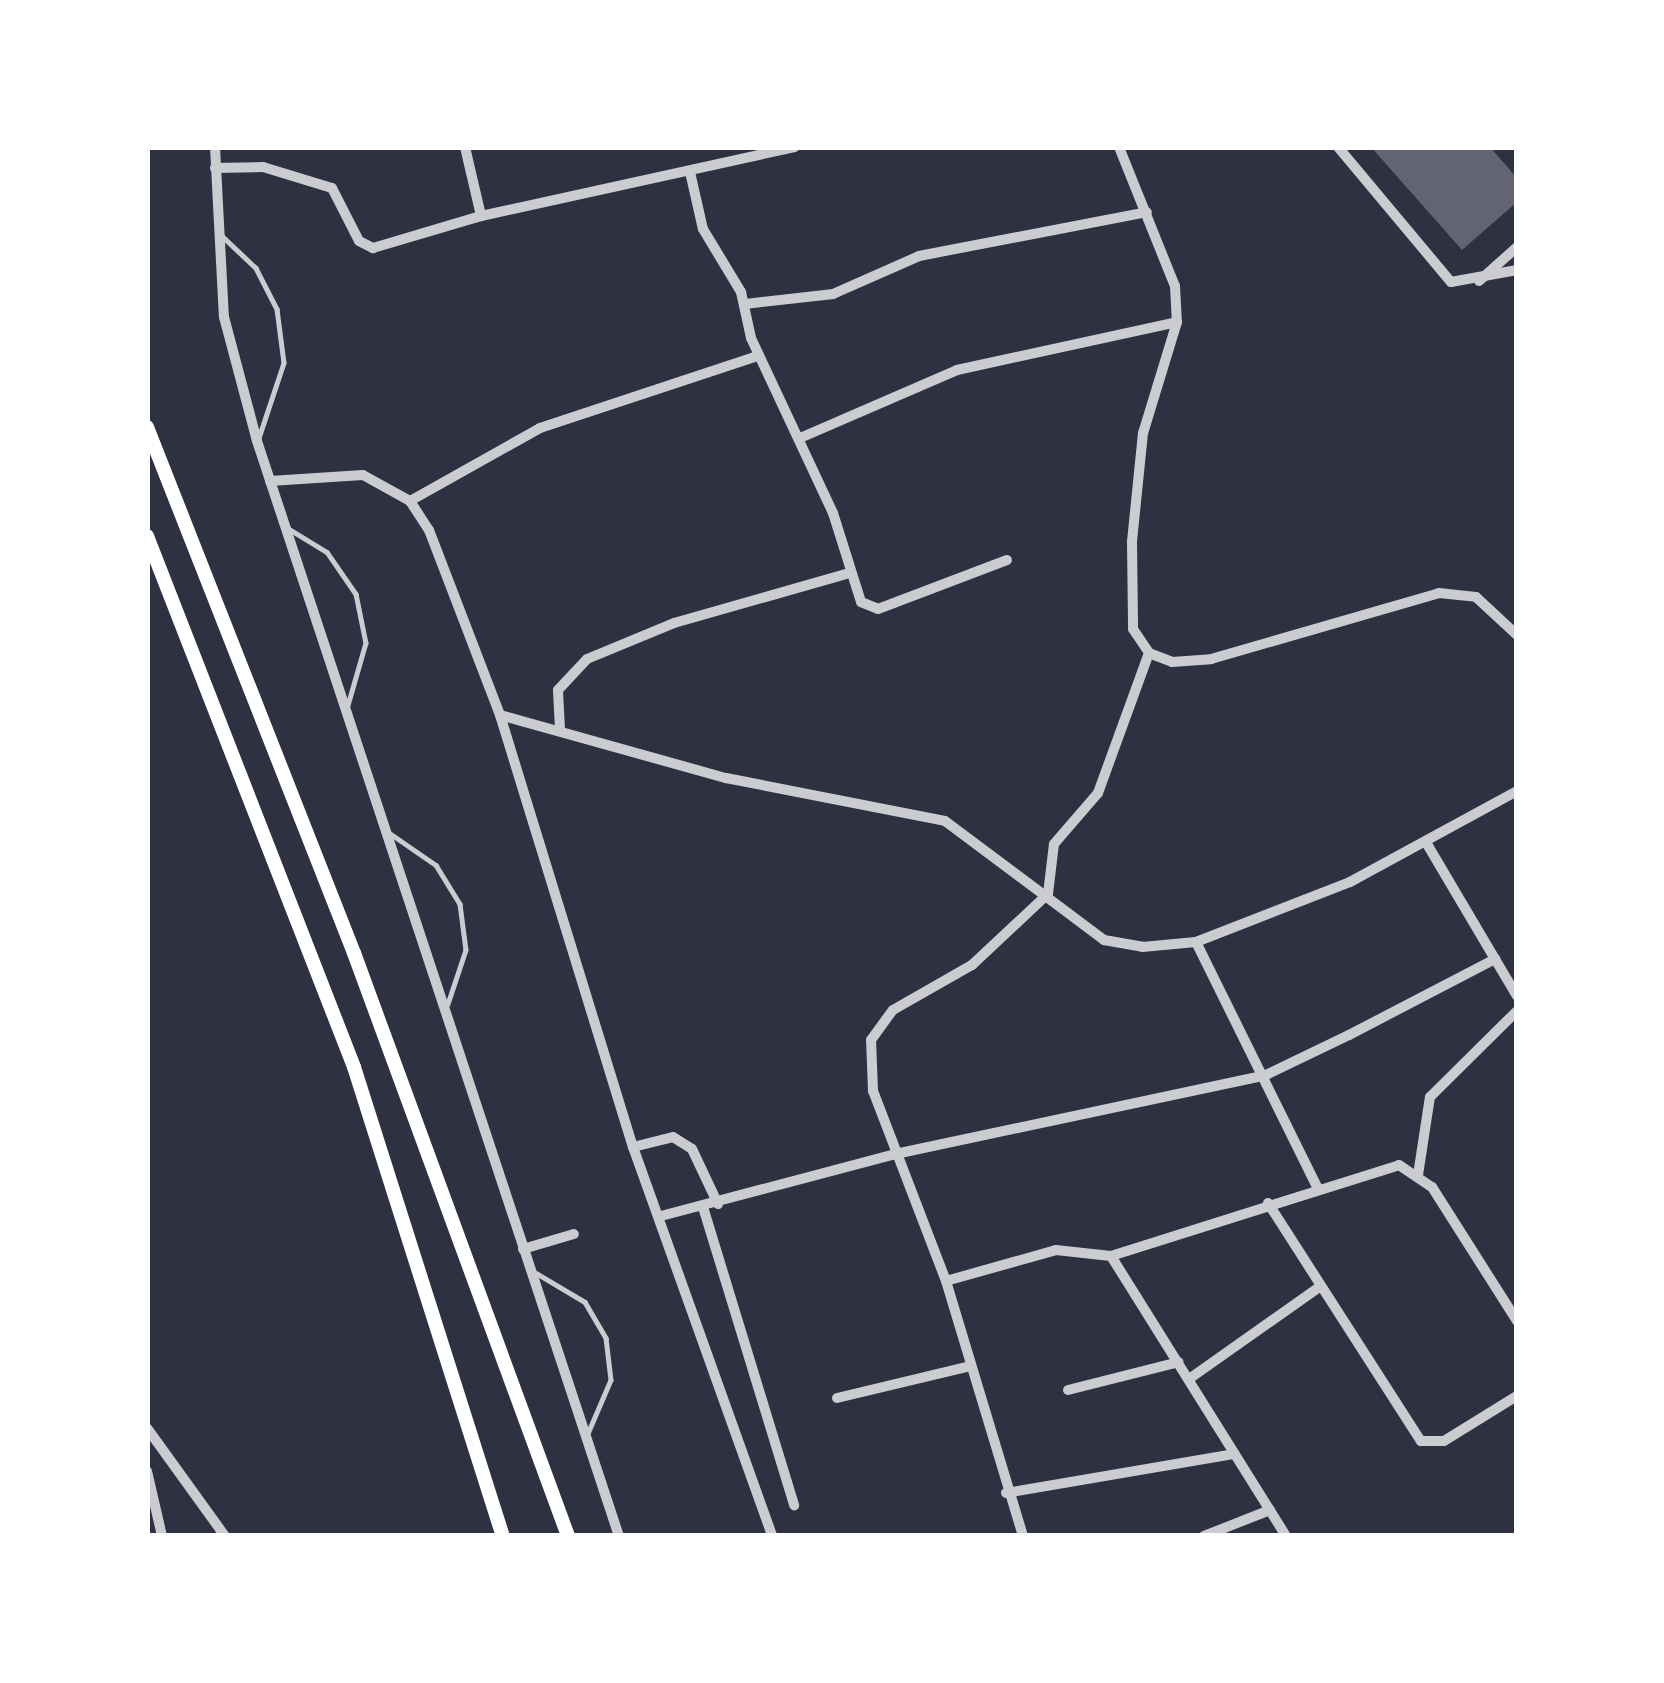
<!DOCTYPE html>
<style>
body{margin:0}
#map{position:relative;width:1664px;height:1683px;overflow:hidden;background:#2d3142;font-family:"Crimson Pro",serif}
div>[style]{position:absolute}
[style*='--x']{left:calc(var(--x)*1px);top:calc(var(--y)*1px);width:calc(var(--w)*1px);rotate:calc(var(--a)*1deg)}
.building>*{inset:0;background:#626471}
.service>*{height:4.5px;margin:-2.25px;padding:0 2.25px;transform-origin:2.25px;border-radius:2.25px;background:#caccd0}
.minor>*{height:10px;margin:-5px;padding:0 5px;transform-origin:5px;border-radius:5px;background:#caccd0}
.secondary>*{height:14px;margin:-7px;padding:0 7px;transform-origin:7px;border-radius:7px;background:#fff}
span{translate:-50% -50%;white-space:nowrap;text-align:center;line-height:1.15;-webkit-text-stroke:12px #fff;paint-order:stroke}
.frame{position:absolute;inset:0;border:150px solid #fff;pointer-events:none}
</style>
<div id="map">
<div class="building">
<div style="clip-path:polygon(1371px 147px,1490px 147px,1517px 178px,1517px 202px,1462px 250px)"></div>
</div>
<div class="service">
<div style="--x:221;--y:235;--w:48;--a:43.3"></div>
<div style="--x:256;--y:268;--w:46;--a:62.9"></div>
<div style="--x:277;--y:309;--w:54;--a:82.6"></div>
<div style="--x:284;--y:363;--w:79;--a:108.4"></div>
<div style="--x:289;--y:529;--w:44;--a:31.2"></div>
<div style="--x:327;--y:552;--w:51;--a:55.4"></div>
<div style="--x:356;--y:594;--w:50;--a:78.5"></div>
<div style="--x:366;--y:643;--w:69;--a:106.1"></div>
<div style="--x:391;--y:834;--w:55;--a:34.6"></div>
<div style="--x:436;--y:865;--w:46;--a:58.4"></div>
<div style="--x:460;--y:904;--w:46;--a:82.6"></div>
<div style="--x:466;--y:950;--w:57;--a:108.4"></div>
<div style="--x:536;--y:1273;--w:57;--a:30.6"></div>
<div style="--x:585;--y:1302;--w:42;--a:59.7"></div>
<div style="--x:606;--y:1338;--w:42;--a:83.2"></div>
<div style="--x:611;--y:1380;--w:61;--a:113.2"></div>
</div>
<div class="minor">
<div style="--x:215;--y:147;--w:170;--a:87"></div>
<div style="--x:224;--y:317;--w:128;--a:75.1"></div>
<div style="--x:257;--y:441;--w:1153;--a:71.71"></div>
<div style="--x:465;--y:147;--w:71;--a:76.9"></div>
<div style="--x:1119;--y:147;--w:150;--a:68.1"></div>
<div style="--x:1175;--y:286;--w:36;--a:87"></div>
<div style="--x:1177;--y:322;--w:116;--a:107"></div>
<div style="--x:1143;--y:433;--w:110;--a:95.8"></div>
<div style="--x:1132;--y:542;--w:87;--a:89.3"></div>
<div style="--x:1133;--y:629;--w:29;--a:56"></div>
<div style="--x:1149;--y:653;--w:25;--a:21"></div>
<div style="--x:1172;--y:662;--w:39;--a:-4"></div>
<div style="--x:1211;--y:659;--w:237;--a:-16.1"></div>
<div style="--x:1439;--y:593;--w:37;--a:6"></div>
<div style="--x:1476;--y:597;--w:56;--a:42.8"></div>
<div style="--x:1338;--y:147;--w:176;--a:50.1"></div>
<div style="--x:1451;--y:282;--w:67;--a:-10.3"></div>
<div style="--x:215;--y:168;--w:48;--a:-1.2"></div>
<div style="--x:263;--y:167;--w:72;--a:16.9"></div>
<div style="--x:332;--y:188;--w:59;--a:63"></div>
<div style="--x:359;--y:241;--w:16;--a:27"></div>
<div style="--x:373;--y:248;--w:113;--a:-16.5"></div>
<div style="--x:481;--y:216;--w:321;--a:-12.4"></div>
<div style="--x:690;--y:172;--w:58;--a:77.2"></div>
<div style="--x:703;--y:229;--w:74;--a:58.9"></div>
<div style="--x:741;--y:292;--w:47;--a:77.7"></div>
<div style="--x:751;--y:338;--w:193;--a:64.9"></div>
<div style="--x:833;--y:513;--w:93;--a:72.5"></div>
<div style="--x:861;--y:602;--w:18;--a:22"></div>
<div style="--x:878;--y:609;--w:138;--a:-20.8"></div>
<div style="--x:1479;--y:281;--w:51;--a:-41.8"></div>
<div style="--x:745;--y:304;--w:89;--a:-6.5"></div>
<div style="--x:833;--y:294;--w:94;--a:-23.8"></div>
<div style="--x:919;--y:256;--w:232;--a:-10.9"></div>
<div style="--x:800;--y:438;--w:171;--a:-23.4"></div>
<div style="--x:957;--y:370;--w:225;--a:-12.3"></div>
<div style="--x:270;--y:481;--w:93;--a:-3.7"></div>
<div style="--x:363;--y:475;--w:54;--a:29"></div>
<div style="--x:410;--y:501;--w:35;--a:57"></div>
<div style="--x:429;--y:530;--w:198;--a:69"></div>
<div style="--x:500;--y:715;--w:452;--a:72.9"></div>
<div style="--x:633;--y:1147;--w:413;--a:70.3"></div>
<div style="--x:410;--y:501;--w:149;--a:-29.3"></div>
<div style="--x:540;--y:428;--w:230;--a:-18.3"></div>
<div style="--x:500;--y:715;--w:235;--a:15.6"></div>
<div style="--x:726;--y:778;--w:223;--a:11.1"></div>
<div style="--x:945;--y:821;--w:199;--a:36.8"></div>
<div style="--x:1104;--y:940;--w:39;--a:10"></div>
<div style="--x:1142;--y:947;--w:54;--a:-5.3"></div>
<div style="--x:1196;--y:942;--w:165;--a:-21.3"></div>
<div style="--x:1350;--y:882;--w:190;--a:-28.6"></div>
<div style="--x:560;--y:729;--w:39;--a:-93"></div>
<div style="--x:558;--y:690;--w:42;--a:-46.9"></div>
<div style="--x:587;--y:659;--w:94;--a:-22.5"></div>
<div style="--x:674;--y:623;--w:183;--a:-15.9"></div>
<div style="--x:1196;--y:942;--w:273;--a:63.7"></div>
<div style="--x:1495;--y:959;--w:43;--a:59.3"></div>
<div style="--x:633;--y:1147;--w:41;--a:-14"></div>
<div style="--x:673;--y:1137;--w:22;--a:32"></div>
<div style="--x:692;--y:1149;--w:61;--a:64.7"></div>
<div style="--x:1418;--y:1175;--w:79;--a:-81.3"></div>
<div style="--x:1430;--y:1097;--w:122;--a:-44.7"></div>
<div style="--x:1268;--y:1203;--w:283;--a:57.3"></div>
<div style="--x:1421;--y:1441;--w:23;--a:0"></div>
<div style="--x:1444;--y:1441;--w:86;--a:-31.7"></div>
<div style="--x:703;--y:1207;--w:312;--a:73"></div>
<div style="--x:661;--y:1216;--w:247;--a:-14.8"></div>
<div style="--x:900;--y:1153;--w:374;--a:-12"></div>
<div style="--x:1266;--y:1075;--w:92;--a:-25.7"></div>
<div style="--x:1349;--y:1035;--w:165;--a:-27.5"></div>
<div style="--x:1495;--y:959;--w:134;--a:-120.6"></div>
<div style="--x:523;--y:1249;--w:53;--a:-16.4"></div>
<div style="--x:1111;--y:1256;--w:302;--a:-17.5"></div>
<div style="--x:1399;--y:1165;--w:40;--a:34"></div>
<div style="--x:1432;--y:1187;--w:159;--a:57.6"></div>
<div style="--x:946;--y:1281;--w:114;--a:-15.7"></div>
<div style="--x:1056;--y:1250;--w:55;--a:6.2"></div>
<div style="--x:1111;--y:1256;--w:330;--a:58"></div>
<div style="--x:1189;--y:1379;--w:158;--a:-35.2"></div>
<div style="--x:1068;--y:1390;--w:114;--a:-14.2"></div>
<div style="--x:837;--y:1398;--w:137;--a:-13.5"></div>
<div style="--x:147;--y:1428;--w:133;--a:54.2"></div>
<div style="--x:147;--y:1471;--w:67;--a:77"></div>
<div style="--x:1006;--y:1493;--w:232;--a:-9.7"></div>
<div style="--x:1023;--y:1536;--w:266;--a:-106.8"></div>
<div style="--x:946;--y:1281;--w:204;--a:-111"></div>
<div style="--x:873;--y:1091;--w:51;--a:-92.2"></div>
<div style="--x:871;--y:1040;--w:37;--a:-54"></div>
<div style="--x:893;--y:1010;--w:91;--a:-29.7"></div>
<div style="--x:972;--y:965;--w:104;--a:-43.1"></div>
<div style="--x:1048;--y:894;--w:50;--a:-83.2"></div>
<div style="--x:1054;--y:844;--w:67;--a:-49.2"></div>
<div style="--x:1098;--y:793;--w:149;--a:-70"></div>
<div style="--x:1204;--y:1536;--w:71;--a:-21.5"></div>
</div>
<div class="secondary">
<div style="--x:147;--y:427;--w:565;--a:68.52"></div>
<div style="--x:354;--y:953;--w:621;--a:69.84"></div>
<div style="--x:147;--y:536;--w:570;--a:68.7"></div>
<div style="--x:354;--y:1067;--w:492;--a:72.4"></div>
</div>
<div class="frame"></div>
</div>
